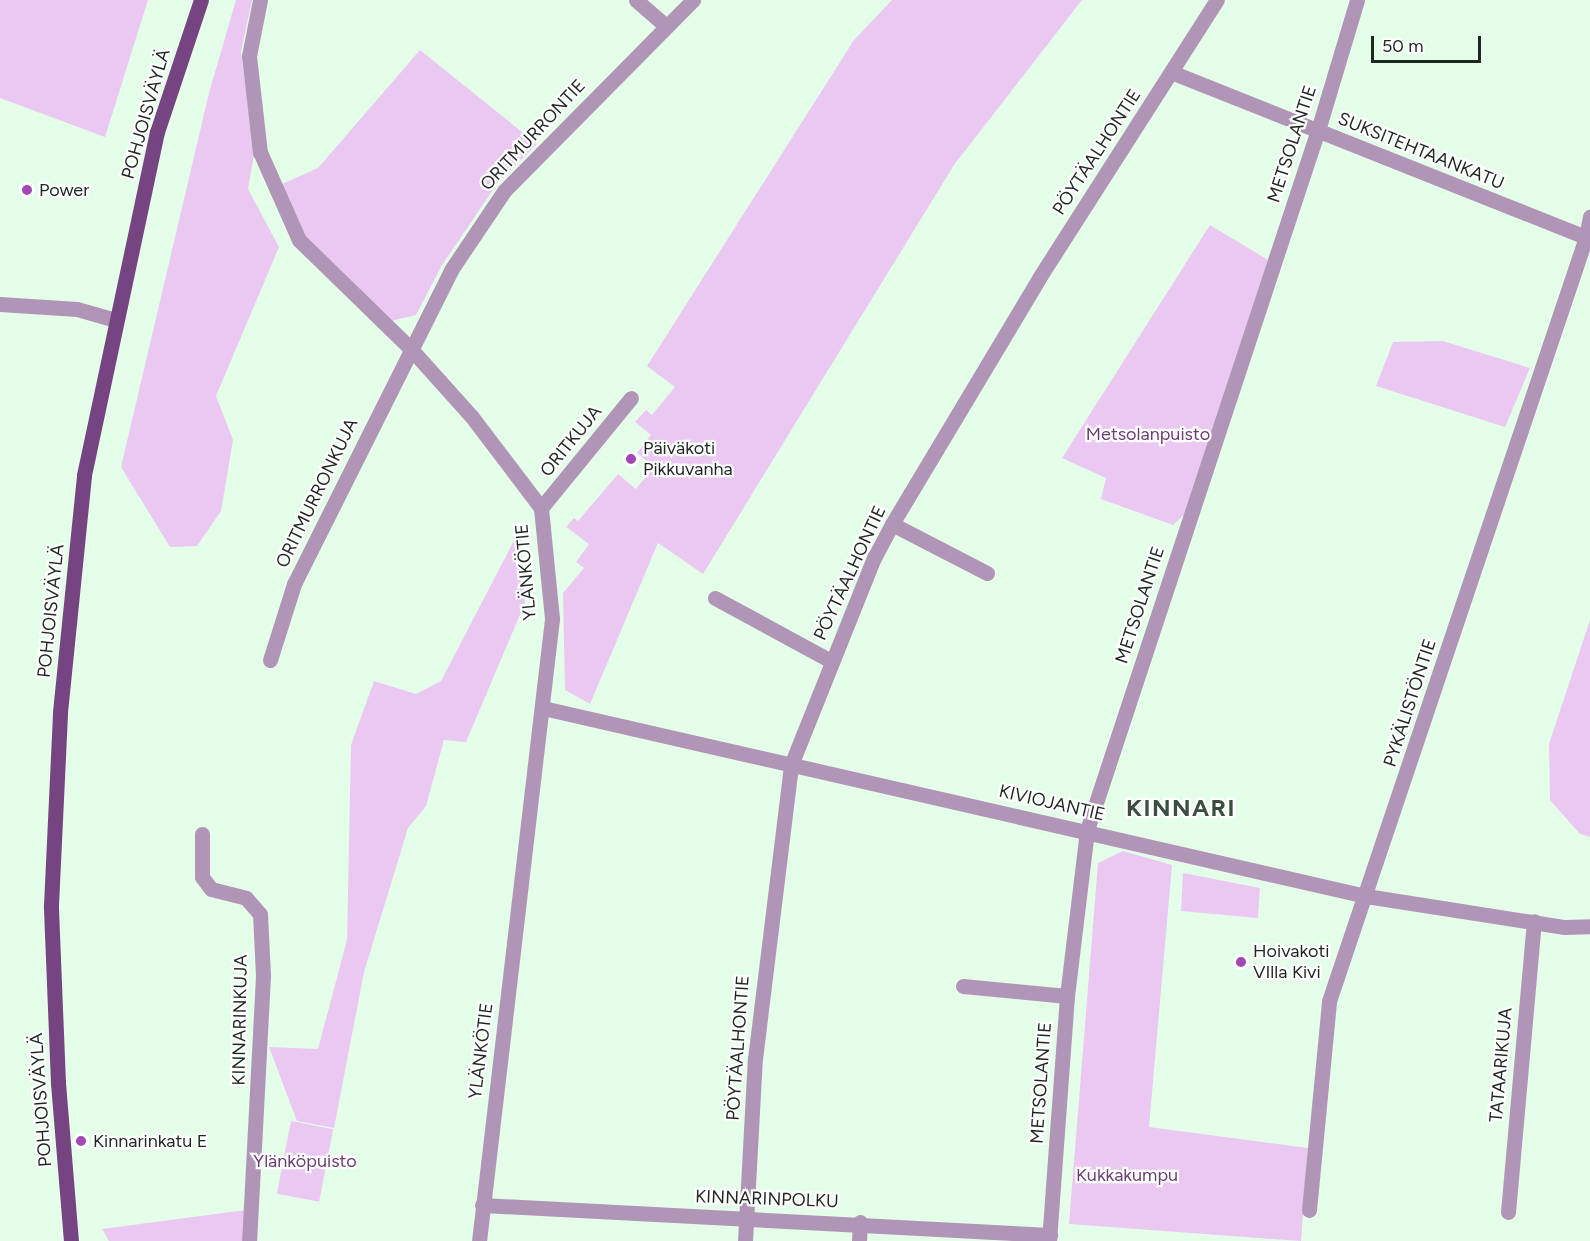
<!DOCTYPE html>
<meta charset="utf-8">
<style>
body{margin:0}
#map{position:relative;width:1590px;height:1241px;overflow:hidden;background:#e4feea;font-family:Figtree,sans-serif}
div>[style]{position:absolute}
[style*='--x']{left:calc(var(--x)*1px);top:calc(var(--y)*1px);width:calc(var(--w)*1px);rotate:calc(var(--a)*1deg)}
.green>*{inset:0;background:#ebc8f2;transform-origin:0 0}
.minor>*{height:15px;margin:-7.5px;padding:0 7.5px;transform-origin:7.5px;border-radius:7.5px;background:#b195b7}
.major>*{height:15px;margin:-7.5px;padding:0 7.5px;transform-origin:7.5px;border-radius:7.5px;background:#764481}
.dots>*{width:16px;height:16px;translate:-50% -50%;box-sizing:border-box;border:3px solid #fff;border-radius:50%}
span{translate:-50% -50%;white-space:nowrap;text-align:center;line-height:1.15;-webkit-text-stroke:4.5px #fff;paint-order:stroke}
.street-label{font-size:18px;color:#1e2821}
.poi-label{font-size:18px;color:#1e2821}
.left{translate:0 -50%;text-align:left}
.park-label{font-size:18px;color:#6b3e74}
.district-label{font-size:24px;color:#394e3e;font-weight:700;letter-spacing:1.5px}
.scale{position:absolute;left:1371px;top:36px;width:110px;height:27px;box-sizing:border-box;border:3px solid #1e2821;border-top:0;padding-left:8px;font-size:18px;line-height:21px;white-space:nowrap;color:#1e2821;-webkit-text-stroke:4px #fff;paint-order:stroke}
</style>
<div id="map">
<div class="green">
<div style="clip-path:polygon(0 0,148px 0,105px 137px,0 98px)"></div>
<div style="clip-path:polygon(236px 0,252px 0,241px 52px,254px 154px,248px 189px,279px 247px,216px 396px,233px 440px,221px 511px,197px 546px,170px 547px,121px 467px,209px 93px)"></div>
<div style="clip-path:polygon(892px 0,1082px 0,954px 165px,703px 574px,658px 543px,590px 704px,565px 690px,563px 593px,584px 568px,576px 562px,589px 544px,566px 527px,574px 518px,578px 521px,618px 474px,636px 489px,654px 467px,637px 453px,651px 435px,635px 422px,646px 410px,652px 415px,675px 387px,647px 366px,854px 40px)"></div>
<div style="clip-path:polygon(420px 50px,537px 144px,497px 184px,442px 265px,416px 315px,391px 321px,303px 238px,282px 184px,318px 168px)"></div>
<div style="clip-path:polygon(1210px 225px,1268px 260px,1185px 514px,1173px 525px,1101px 499px,1106px 478px,1062px 458px)"></div>
<div style="clip-path:polygon(1443px 341px,1530px 368px,1505px 427px,1376px 386px,1393px 342px)"></div>
<div style="clip-path:polygon(520px 529px,525px 603px,466px 742px,444px 740px,426px 806px,408px 828px,364px 972px,334px 1128px,297px 1121px,269px 1047px,318px 1049px,347px 940px,351px 745px,374px 681px,416px 694px,441px 681px)"></div>
<div style="clip-path:polygon(1590px 620px,1590px 837px,1580px 834px,1550px 800px,1549px 744px)"></div>
<div style="clip-path:polygon(1123px 851px,1172px 865px,1149px 1127px,1308px 1148px,1301px 1241px,1069px 1224px,1098px 863px)"></div>
<div style="clip-path:polygon(1183px 873px,1260px 888px,1258px 918px,1181px 911px)"></div>
<div style="left:291px;top:1121px;width:43px;height:74px;rotate:11deg"></div>
<div style="clip-path:polygon(246px 1210px,243px 1241px,109px 1241px,102px 1229px)"></div>
</div>
<div class="minor">
<div style="--x:260;--y:0;--w:57;--a:101.1"></div>
<div style="--x:249;--y:56;--w:97;--a:83.5"></div>
<div style="--x:260;--y:152;--w:96;--a:66.1"></div>
<div style="--x:299;--y:240;--w:156;--a:44.2"></div>
<div style="--x:411;--y:349;--w:91;--a:48.1"></div>
<div style="--x:472;--y:417;--w:114;--a:52.8"></div>
<div style="--x:541;--y:508;--w:112;--a:84.3"></div>
<div style="--x:552;--y:619;--w:626;--a:96.69"></div>
<div style="--x:636;--y:0;--w:40;--a:41"></div>
<div style="--x:1171;--y:72;--w:451;--a:21.7"></div>
<div style="--x:0;--y:304;--w:77;--a:3.7"></div>
<div style="--x:77;--y:309;--w:41;--a:15.8"></div>
<div style="--x:541;--y:508;--w:142;--a:-50.7"></div>
<div style="--x:892;--y:524;--w:107;--a:27.3"></div>
<div style="--x:715;--y:598;--w:132;--a:28.5"></div>
<div style="--x:270;--y:660;--w:80;--a:-72.5"></div>
<div style="--x:294;--y:584;--w:351;--a:-63.4"></div>
<div style="--x:451;--y:270;--w:95;--a:-56.1"></div>
<div style="--x:504;--y:191;--w:269;--a:-45.3"></div>
<div style="--x:543;--y:708;--w:844;--a:12.87"></div>
<div style="--x:1366;--y:896;--w:201;--a:8.9"></div>
<div style="--x:1565;--y:927;--w:25;--a:-2"></div>
<div style="--x:202;--y:834;--w:43;--a:90"></div>
<div style="--x:202;--y:877;--w:15;--a:53"></div>
<div style="--x:211;--y:889;--w:36;--a:14"></div>
<div style="--x:246;--y:898;--w:21;--a:49"></div>
<div style="--x:260;--y:914;--w:62;--a:87.2"></div>
<div style="--x:263;--y:976;--w:265;--a:93"></div>
<div style="--x:963;--y:986;--w:104;--a:5.5"></div>
<div style="--x:482;--y:1205;--w:569;--a:3.02"></div>
<div style="--x:1309;--y:1210;--w:210;--a:-84.5"></div>
<div style="--x:1329;--y:1001;--w:806;--a:-71.41"></div>
<div style="--x:1586;--y:237;--w:21;--a:-79"></div>
<div style="--x:1508;--y:1212;--w:292;--a:-84.9"></div>
<div style="--x:745;--y:1241;--w:182;--a:-86.9"></div>
<div style="--x:755;--y:1059;--w:296;--a:-83"></div>
<div style="--x:791;--y:765;--w:223;--a:-68.2"></div>
<div style="--x:874;--y:558;--w:38;--a:-62"></div>
<div style="--x:892;--y:524;--w:287;--a:-59.1"></div>
<div style="--x:1039;--y:278;--w:330;--a:-57.4"></div>
<div style="--x:859;--y:1241;--w:19;--a:-87"></div>
<div style="--x:1049;--y:1241;--w:246;--a:-85.8"></div>
<div style="--x:1067;--y:996;--w:167;--a:-83.1"></div>
<div style="--x:1087;--y:830;--w:737;--a:-71.74"></div>
<div style="--x:1318;--y:130;--w:136;--a:-73.3"></div>
</div>
<div class="major">
<div style="--x:71;--y:1241;--w:159;--a:-94.7"></div>
<div style="--x:58;--y:1083;--w:178;--a:-92.3"></div>
<div style="--x:51;--y:905;--w:193;--a:-87.3"></div>
<div style="--x:60;--y:712;--w:238;--a:-84.2"></div>
<div style="--x:84;--y:475;--w:351;--a:-78"></div>
<div style="--x:157;--y:132;--w:139;--a:-71.6"></div>
</div>
<div class="dots">
<div style="left:27px;top:190px;background:#a248b4"></div>
<div style="left:631px;top:459px;background:#a248b4"></div>
<div style="left:1241px;top:962px;background:#a248b4"></div>
<div style="left:81px;top:1141px;background:#a248b4"></div>
</div>
<div class="street-label">
<span style="left:146px;top:114px;rotate:-74deg">POHJOISVÄYLÄ</span>
<span style="left:533px;top:135px;rotate:-47deg">ORITMURRONTIE</span>
<span style="left:1292px;top:144px;rotate:-72deg">METSOLANTIE</span>
<span style="left:1421px;top:151px;rotate:22deg">SUKSITEHTAANKATU</span>
<span style="left:1097px;top:152px;rotate:-57deg">PÖYTÄALHONTIE</span>
<span style="left:571px;top:441px;rotate:-51deg">ORITKUJA</span>
<span style="left:317px;top:493px;rotate:-64deg">ORITMURRONKUJA</span>
<span style="left:526px;top:572px;rotate:-95deg">YLÄNKÖTIE</span>
<span style="left:850px;top:573px;rotate:-65deg">PÖYTÄALHONTIE</span>
<span style="left:1140px;top:605px;rotate:-72deg">METSOLANTIE</span>
<span style="left:51px;top:611px;rotate:-84deg">POHJOISVÄYLÄ</span>
<span style="left:1410px;top:703px;rotate:-72deg">PYKÄLISTÖNTIE</span>
<span style="left:1052px;top:803px;rotate:13deg">KIVIOJANTIE</span>
<span style="left:240px;top:1020px;rotate:-89deg">KINNARINKUJA</span>
<span style="left:738px;top:1048px;rotate:-86deg">PÖYTÄALHONTIE</span>
<span style="left:481px;top:1051px;rotate:-83deg">YLÄNKÖTIE</span>
<span style="left:1501px;top:1065px;rotate:-85deg">TATAARIKUJA</span>
<span style="left:1041px;top:1083px;rotate:-86deg">METSOLANTIE</span>
<span style="left:41px;top:1100px;rotate:-94deg">POHJOISVÄYLÄ</span>
<span style="left:767px;top:1199px;rotate:2deg">KINNARINPOLKU</span>
</div>
<div class="poi-label">
<span class="left" style="left:39px;top:190px">Power</span>
<span class="left" style="left:643px;top:459px">Päiväkoti<br>Pikkuvanha</span>
<span class="left" style="left:1253px;top:962px">Hoivakoti<br>VIlla Kivi</span>
<span class="left" style="left:93px;top:1141px">Kinnarinkatu E</span>
</div>
<div class="park-label">
<span style="left:1148px;top:434px">Metsolanpuisto</span>
<span style="left:305px;top:1161px">Ylänköpuisto</span>
<span style="left:1127px;top:1175px">Kukkakumpu</span>
</div>
<div class="district-label">
<span style="left:1181px;top:808px">KINNARI</span>
</div>
<div class="scale">50 m</div>
</div>
